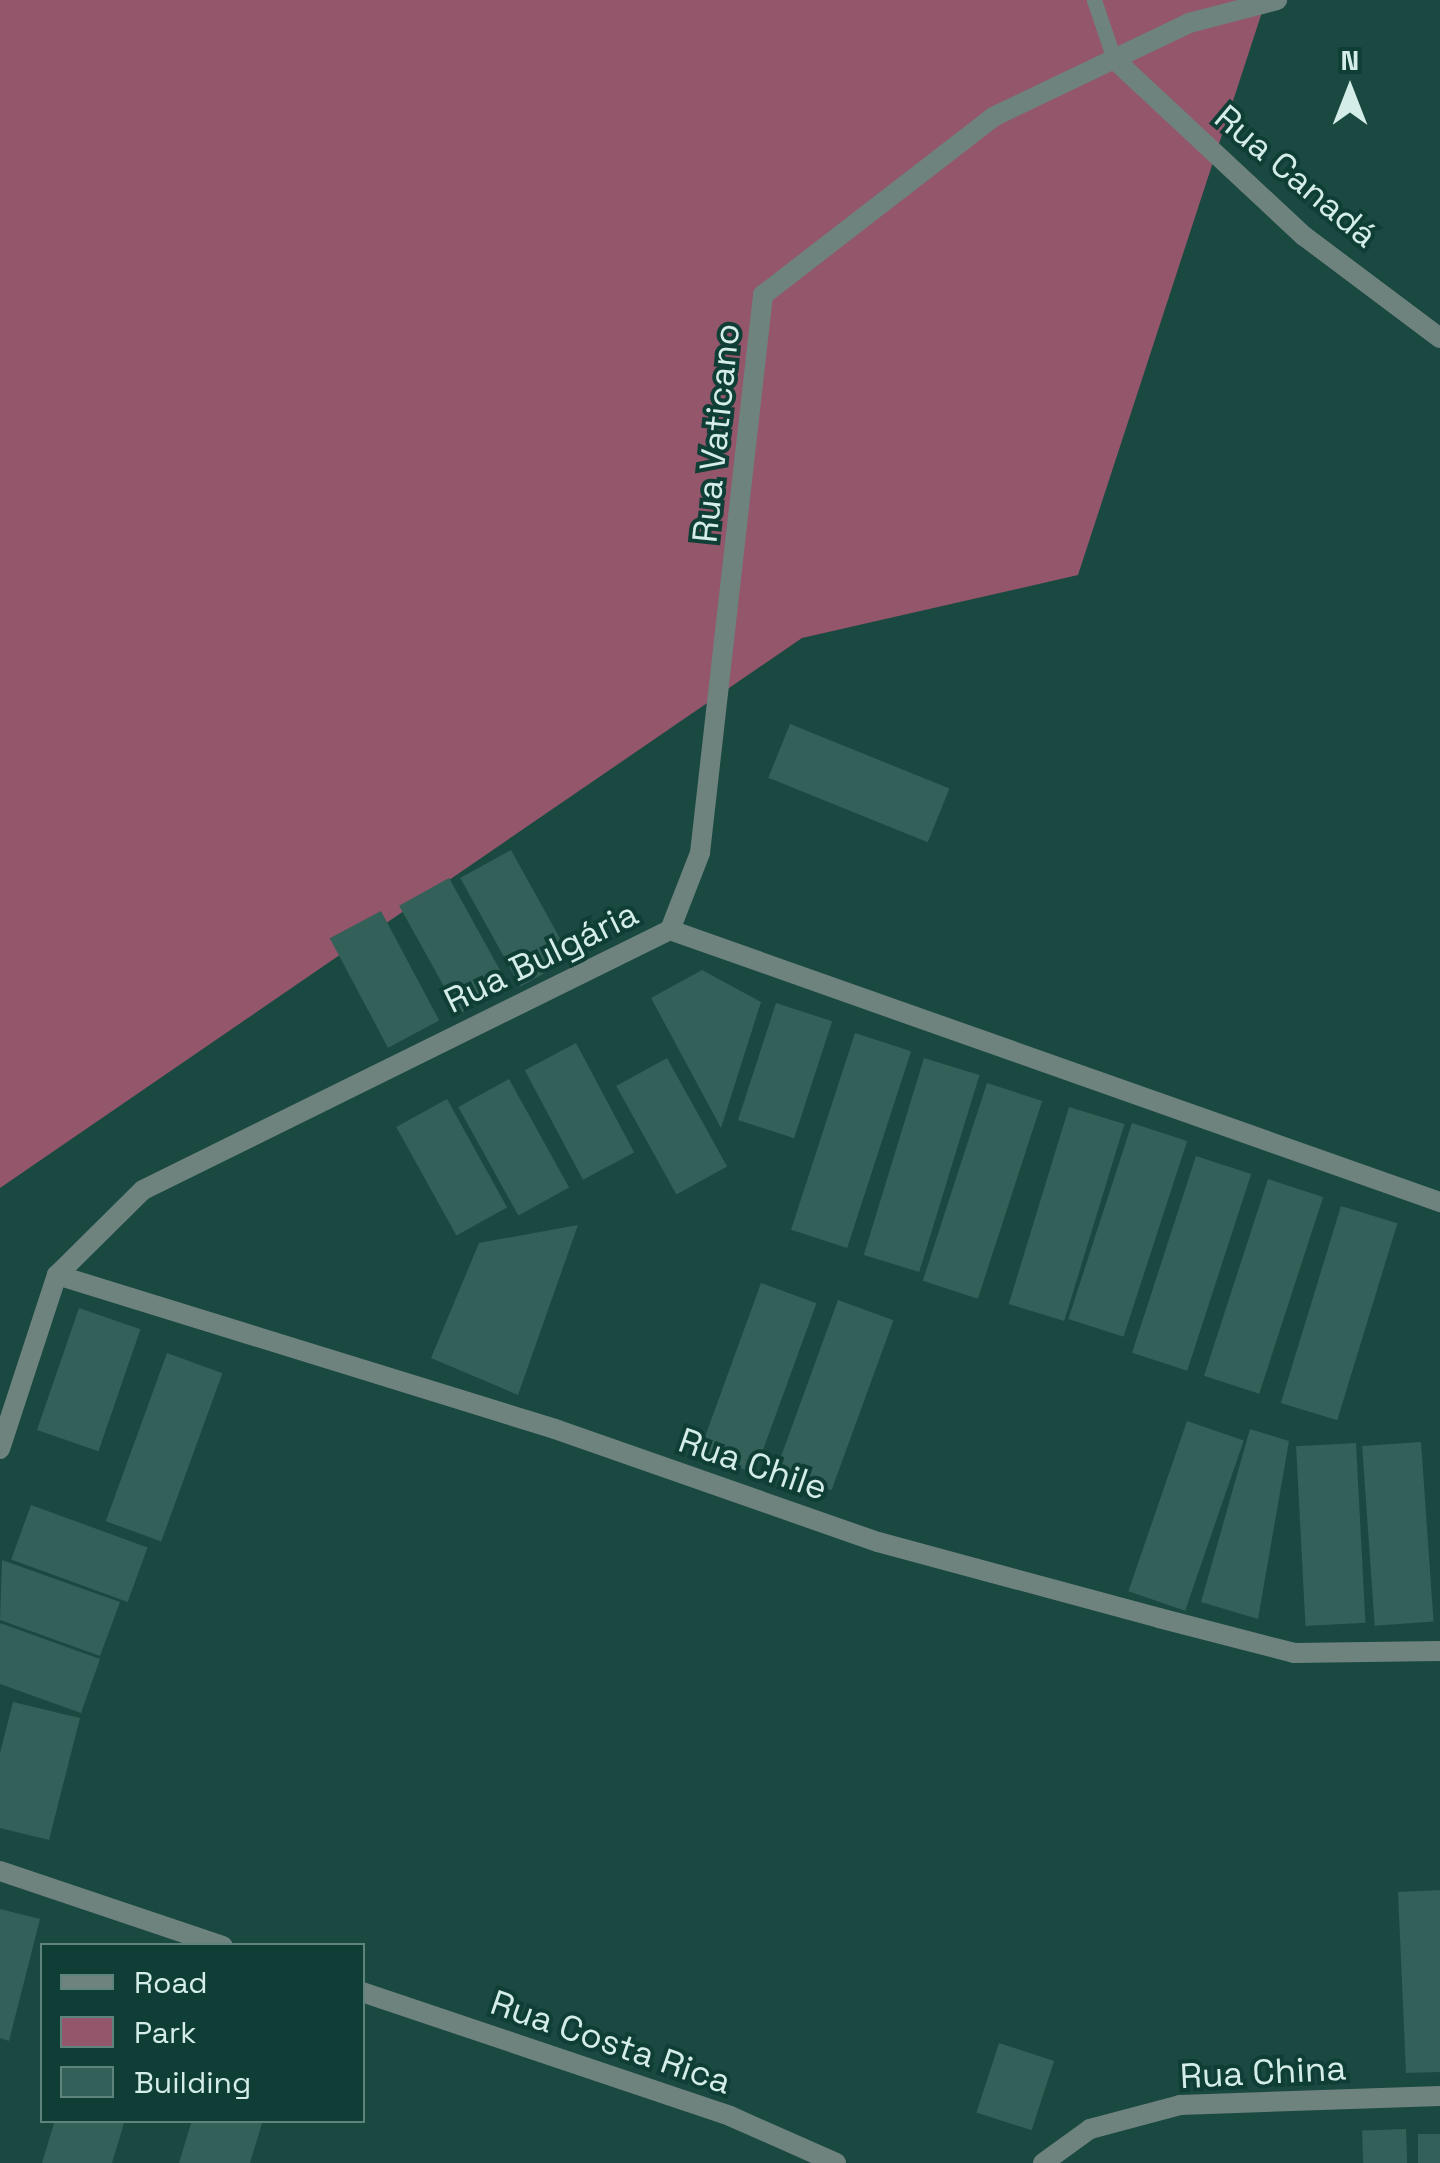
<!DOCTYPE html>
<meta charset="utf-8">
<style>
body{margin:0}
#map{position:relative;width:1440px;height:2163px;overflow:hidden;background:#1a4941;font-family:"Space Grotesk",sans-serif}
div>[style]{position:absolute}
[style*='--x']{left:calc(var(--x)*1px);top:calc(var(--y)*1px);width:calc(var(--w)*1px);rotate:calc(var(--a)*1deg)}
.green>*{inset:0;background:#93566a}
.building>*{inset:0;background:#336058;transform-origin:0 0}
.lane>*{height:15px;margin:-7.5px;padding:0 7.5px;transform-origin:7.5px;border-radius:7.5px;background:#6f837e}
.street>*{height:20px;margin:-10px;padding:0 10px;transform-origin:10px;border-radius:10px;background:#6f837e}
span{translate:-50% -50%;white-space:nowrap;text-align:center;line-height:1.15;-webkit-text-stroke:8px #0e3e36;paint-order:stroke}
.street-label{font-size:35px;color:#d5ede8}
.legend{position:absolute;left:40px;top:1943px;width:325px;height:180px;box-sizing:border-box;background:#0e3e36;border:2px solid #5e847d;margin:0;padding:12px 18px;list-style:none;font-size:30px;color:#d5ede8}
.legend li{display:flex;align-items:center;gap:20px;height:50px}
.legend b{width:50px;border:2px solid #5e847d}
.north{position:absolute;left:1300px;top:40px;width:100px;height:100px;-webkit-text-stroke:8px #0e3e36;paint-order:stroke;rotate:0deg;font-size:28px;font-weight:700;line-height:40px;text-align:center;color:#d5ede8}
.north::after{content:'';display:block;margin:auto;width:35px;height:45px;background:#d5ede8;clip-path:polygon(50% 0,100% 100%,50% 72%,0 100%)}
</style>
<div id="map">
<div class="green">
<div style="clip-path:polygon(0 0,1266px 0,1078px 575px,802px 638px,0 1188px)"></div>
</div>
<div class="building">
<div style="left:790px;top:724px;width:172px;height:58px;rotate:22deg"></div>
<div style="left:511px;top:850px;width:124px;height:58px;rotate:61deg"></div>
<div style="left:449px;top:878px;width:124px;height:57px;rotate:61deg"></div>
<div style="left:381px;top:911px;width:124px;height:58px;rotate:62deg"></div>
<div style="clip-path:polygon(702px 970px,761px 1002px,721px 1128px,651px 998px)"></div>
<div style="left:776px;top:1003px;width:59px;height:123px;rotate:18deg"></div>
<div style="left:855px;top:1033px;width:59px;height:207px;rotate:18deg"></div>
<div style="left:576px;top:1043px;width:124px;height:58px;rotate:62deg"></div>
<div style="left:667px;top:1058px;width:124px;height:58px;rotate:61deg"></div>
<div style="left:924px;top:1058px;width:58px;height:206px;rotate:17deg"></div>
<div style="left:509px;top:1079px;width:124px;height:58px;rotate:61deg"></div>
<div style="left:987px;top:1083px;width:58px;height:208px;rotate:18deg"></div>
<div style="left:447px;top:1099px;width:124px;height:58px;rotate:61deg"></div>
<div style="left:1069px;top:1107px;width:58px;height:206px;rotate:17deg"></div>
<div style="left:1132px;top:1123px;width:58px;height:206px;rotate:18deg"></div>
<div style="left:1196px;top:1156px;width:58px;height:207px;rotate:18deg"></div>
<div style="left:1268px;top:1179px;width:58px;height:207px;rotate:18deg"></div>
<div style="left:1341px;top:1206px;width:59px;height:206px;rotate:17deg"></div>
<div style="clip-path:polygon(578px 1225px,518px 1395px,431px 1358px,479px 1243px)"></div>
<div style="left:761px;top:1283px;width:59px;height:181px;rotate:20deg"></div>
<div style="left:838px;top:1300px;width:59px;height:181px;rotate:20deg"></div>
<div style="left:79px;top:1308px;width:65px;height:129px;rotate:19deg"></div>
<div style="left:167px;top:1353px;width:59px;height:179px;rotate:20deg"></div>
<div style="left:1187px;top:1421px;width:60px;height:180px;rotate:19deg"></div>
<div style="clip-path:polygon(1250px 1429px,1289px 1441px,1258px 1619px,1201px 1602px)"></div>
<div style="left:1421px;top:1442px;width:180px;height:59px;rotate:86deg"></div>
<div style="left:1356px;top:1443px;width:180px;height:60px;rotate:87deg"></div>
<div style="left:31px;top:1505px;width:124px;height:58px;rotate:20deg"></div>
<div style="clip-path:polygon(2px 1560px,120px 1602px,100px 1656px,0 1620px)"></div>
<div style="clip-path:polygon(0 1623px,100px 1659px,81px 1713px,0 1684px)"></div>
<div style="clip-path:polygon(13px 1702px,80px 1718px,49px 1840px,0 1828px,0 1753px)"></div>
<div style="clip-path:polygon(1440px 1890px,1440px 2072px,1406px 2073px,1398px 1892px)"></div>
<div style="clip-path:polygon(0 1909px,40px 1919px,9px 2041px,0 2038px)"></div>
<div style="left:999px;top:2043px;width:58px;height:73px;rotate:18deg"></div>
<div style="clip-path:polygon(55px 2120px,125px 2120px,112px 2163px,42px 2163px)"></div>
<div style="clip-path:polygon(192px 2120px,263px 2120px,250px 2163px,179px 2163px)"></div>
<div style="left:1406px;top:2129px;width:34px;height:44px;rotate:88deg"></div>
<div style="left:1418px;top:2134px;width:22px;height:29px"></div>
</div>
<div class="lane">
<div style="--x:1094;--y:0;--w:62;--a:71.3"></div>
</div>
<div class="street">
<div style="--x:1114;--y:59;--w:260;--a:43"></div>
<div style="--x:1304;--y:236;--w:170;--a:36.9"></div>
<div style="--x:670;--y:930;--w:83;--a:-68.7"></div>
<div style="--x:700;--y:853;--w:562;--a:-83.56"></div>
<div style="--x:763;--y:295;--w:291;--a:-37.7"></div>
<div style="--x:993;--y:117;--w:217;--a:-25.6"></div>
<div style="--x:1189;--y:23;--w:91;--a:-14.6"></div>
<div style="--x:57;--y:1275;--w:521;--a:17.18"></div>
<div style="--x:555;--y:1429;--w:342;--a:19.3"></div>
<div style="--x:878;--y:1542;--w:291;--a:15.1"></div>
<div style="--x:1159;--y:1618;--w:139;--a:14.5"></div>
<div style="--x:1294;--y:1653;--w:146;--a:-0.8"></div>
<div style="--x:0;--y:1449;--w:183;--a:-71.9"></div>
<div style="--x:57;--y:1275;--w:121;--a:-44.7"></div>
<div style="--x:143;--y:1190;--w:588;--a:-26.26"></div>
<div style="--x:670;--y:930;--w:817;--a:19.46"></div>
<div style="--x:0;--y:1871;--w:235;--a:18.6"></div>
<div style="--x:362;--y:1992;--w:388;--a:18.6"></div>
<div style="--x:730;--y:2116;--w:116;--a:23.9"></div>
<div style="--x:1043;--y:2163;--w:58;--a:-35.9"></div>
<div style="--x:1090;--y:2129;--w:93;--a:-14.9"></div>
<div style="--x:1180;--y:2105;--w:260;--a:-2"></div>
</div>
<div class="street-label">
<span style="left:1296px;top:176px;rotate:40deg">Rua Canadá</span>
<span style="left:716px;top:433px;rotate:-84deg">Rua Vaticano</span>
<span style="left:541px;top:957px;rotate:-26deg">Rua Bulgária</span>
<span style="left:753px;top:1464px;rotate:19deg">Rua Chile</span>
<span style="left:611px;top:2042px;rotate:19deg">Rua Costa Rica</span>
<span style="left:1263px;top:2072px;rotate:-3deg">Rua China</span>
</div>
<ul class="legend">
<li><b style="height:12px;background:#6f837e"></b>Road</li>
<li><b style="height:28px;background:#93566a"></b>Park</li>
<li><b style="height:28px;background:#336058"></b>Building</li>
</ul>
<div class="north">N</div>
</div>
